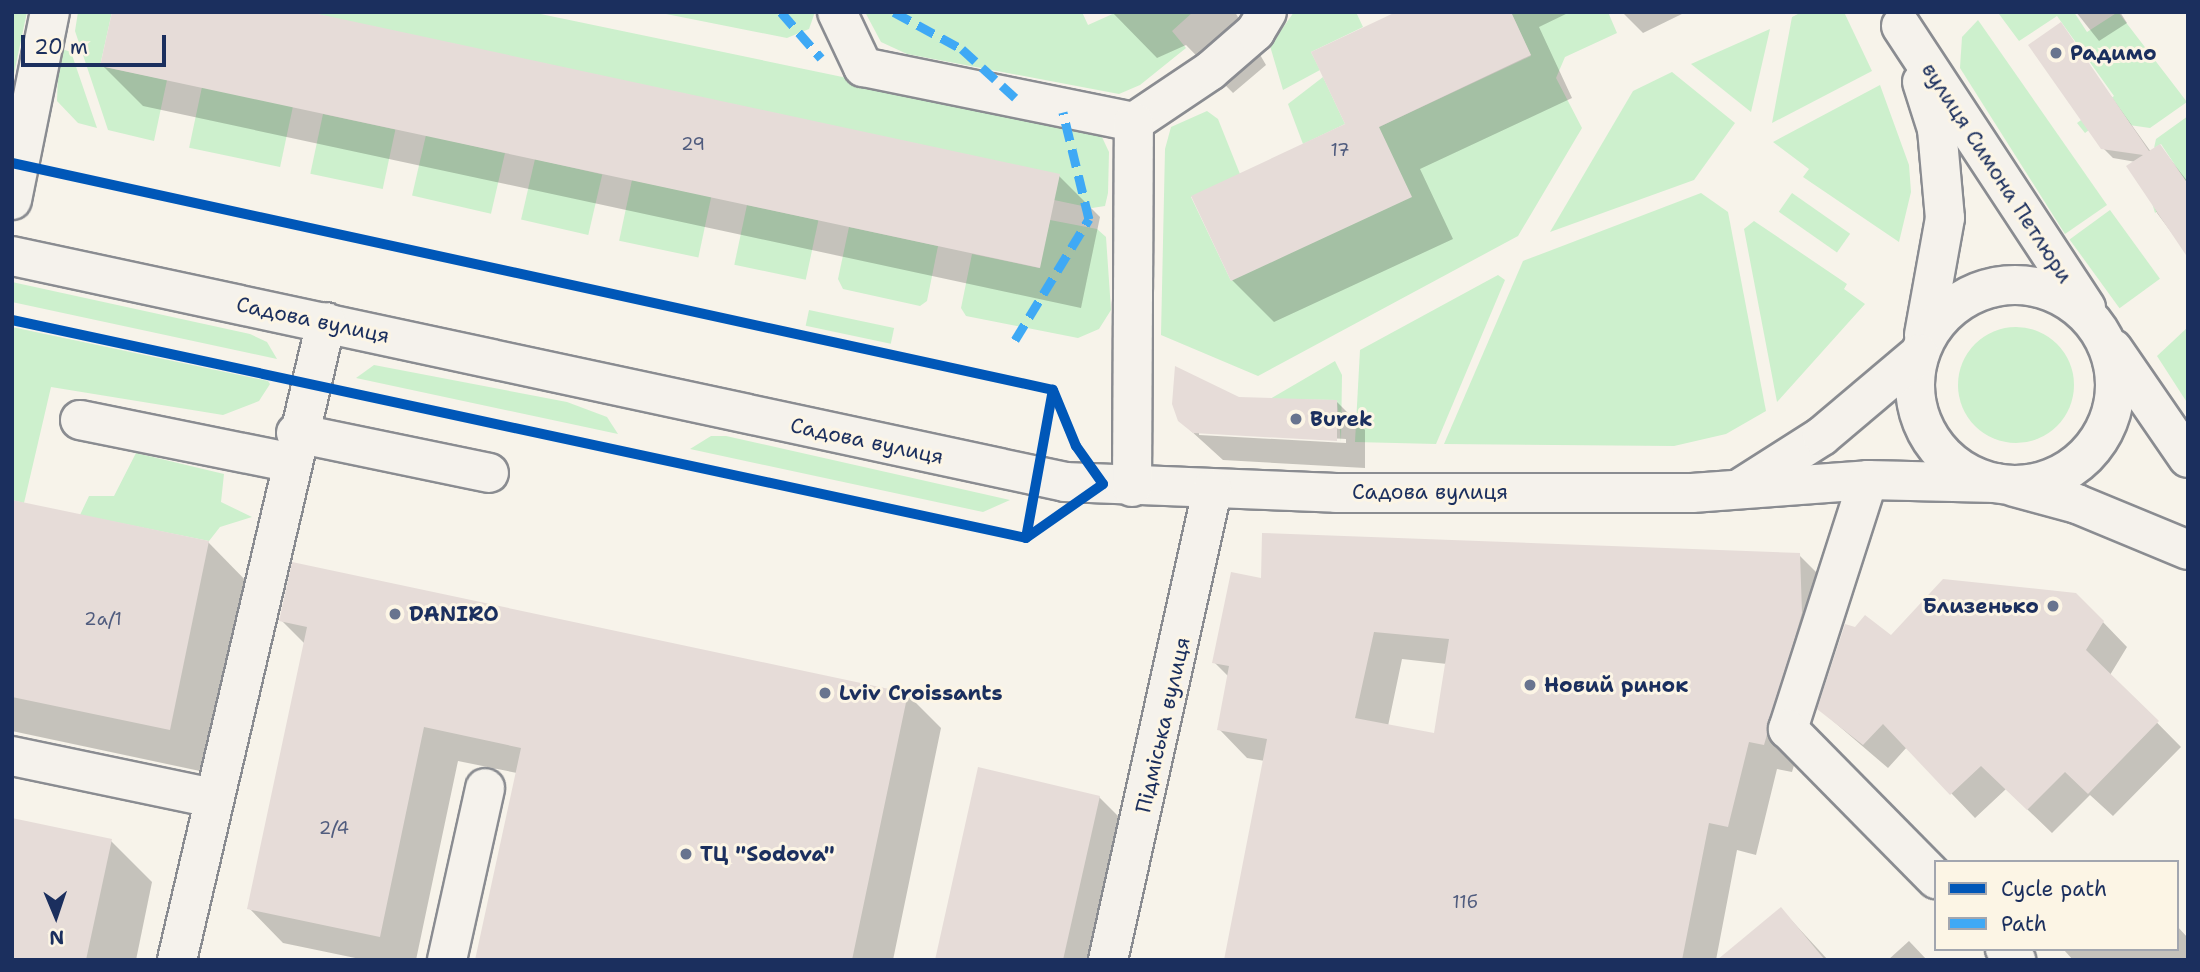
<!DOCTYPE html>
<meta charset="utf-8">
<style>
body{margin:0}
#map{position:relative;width:2200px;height:972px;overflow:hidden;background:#f7f3ea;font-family:"Shantell Sans",sans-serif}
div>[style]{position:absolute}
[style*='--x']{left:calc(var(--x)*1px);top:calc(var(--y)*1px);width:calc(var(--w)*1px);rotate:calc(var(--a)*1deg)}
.green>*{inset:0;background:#cdf0cd;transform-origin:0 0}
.round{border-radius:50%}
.shadow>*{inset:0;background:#0003}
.building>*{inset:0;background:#e6dcd8}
.roads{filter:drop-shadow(2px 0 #8a8c91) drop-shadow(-2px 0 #8a8c91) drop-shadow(0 2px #8a8c91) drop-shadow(0 -2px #8a8c91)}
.minor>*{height:38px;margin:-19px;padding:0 19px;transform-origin:19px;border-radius:19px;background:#f5f2ec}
.minor>.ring{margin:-19px;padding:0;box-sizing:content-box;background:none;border:38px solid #f5f2ec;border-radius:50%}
.quiet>*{height:9px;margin-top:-4.5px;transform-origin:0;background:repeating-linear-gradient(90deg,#3fa9f5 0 18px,transparent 0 27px)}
.cycleway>*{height:10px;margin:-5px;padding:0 5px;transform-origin:5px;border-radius:5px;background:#0057b8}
.dots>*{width:19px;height:19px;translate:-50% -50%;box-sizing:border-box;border:4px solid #fcf5e5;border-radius:50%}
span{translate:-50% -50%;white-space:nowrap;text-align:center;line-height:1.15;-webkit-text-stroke:6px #fcf5e5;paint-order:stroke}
.number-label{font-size:18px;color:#505c7e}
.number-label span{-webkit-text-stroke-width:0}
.poi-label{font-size:21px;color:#1b2f5e;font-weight:700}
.left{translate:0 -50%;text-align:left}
.right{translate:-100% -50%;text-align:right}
.street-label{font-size:21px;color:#1b2f5e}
.frame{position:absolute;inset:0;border:14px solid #1b2f5e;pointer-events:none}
.legend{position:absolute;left:1934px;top:860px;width:245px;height:91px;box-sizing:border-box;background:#fcf5e5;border:2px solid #a2a6af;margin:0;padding:9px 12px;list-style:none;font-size:21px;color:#1b2f5e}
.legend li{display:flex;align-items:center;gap:14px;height:35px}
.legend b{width:35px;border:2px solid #a2a6af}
.north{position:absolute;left:21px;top:881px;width:70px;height:70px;-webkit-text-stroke:5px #fcf5e5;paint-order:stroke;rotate:178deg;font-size:19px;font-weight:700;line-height:28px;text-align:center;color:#1b2f5e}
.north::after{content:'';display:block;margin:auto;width:24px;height:32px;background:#1b2f5e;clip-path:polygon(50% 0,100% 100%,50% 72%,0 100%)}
.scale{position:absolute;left:21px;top:35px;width:145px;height:32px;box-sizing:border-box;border:4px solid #1b2f5e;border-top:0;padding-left:9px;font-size:21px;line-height:24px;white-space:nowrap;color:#1b2f5e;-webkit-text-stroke:5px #fcf5e5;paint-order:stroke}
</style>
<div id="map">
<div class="green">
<div style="clip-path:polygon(12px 12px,27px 12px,12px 83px)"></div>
<div style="clip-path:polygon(78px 12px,112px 12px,100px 66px,167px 80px,154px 141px,108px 130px,75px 31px)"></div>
<div style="clip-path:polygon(309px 12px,531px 12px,1083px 127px,1101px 135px,1109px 152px,1108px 193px,1105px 206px,1092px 208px,1054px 200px)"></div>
<div style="clip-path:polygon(656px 12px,815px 12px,809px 29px,787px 38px)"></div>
<div style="clip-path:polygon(865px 12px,1082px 12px,1088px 25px,1117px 12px,1193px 12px,1172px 31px,1186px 48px,1140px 85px,1119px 94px,907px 54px,881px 42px)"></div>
<div style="clip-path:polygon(1294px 12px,1356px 12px,1363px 27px,1311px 52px,1320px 70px,1283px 90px,1270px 46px)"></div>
<div style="clip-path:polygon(1511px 12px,1608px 12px,1617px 33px,1565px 57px,1556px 78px,1582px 128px,1518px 236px,1258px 376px,1161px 335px,1165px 149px,1171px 127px,1207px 111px,1218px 119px,1240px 174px,1191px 197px,1231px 281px,1379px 127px,1531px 56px)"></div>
<div style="clip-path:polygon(1802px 12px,1844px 12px,1872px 71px,1772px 123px,1792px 17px)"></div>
<div style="clip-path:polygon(2074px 12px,2087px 32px,2118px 12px,2187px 102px,2150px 128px,2101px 121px,2085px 133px,2077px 123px,2114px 96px,2057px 16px,2019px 41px,1999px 14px)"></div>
<div style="clip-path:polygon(1978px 20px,2107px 205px,2065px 234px,1960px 68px,1962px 37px)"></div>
<div style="clip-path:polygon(1770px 29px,1751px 112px,1691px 64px)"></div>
<div style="clip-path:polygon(59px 48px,71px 52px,97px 128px,78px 123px,57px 101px)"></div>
<div style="clip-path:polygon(1672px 72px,1735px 123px,1694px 180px,1550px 232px,1633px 91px)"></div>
<div style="clip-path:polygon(1323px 77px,1345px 124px,1303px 144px,1288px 104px)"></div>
<div style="clip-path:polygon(1880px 85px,1909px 165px,1911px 192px,1899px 242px,1803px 177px,1809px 169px,1773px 142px)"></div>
<div style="left:202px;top:87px;width:93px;height:62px;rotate:12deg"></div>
<div style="left:323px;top:114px;width:74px;height:61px;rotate:12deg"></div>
<div style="clip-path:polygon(2188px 116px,2188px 196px,2184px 192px,2155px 213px,2152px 203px,2185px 180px,2161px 144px,2154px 148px,2156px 139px)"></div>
<div style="left:426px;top:135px;width:81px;height:62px;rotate:13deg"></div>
<div style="left:535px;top:159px;width:69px;height:62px;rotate:13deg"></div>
<div style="left:632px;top:180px;width:81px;height:62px;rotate:12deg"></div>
<div style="clip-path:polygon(1701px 193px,1728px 212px,1766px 411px,1726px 434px,1674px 446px,1444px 444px,1523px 261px)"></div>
<div style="left:1792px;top:193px;width:71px;height:23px;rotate:35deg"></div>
<div style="left:747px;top:205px;width:73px;height:61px;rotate:12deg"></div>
<div style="left:2110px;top:210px;width:85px;height:50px;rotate:54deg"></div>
<div style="clip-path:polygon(1050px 220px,1097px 229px,1106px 237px,1111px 310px,1099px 329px,1078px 338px,966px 316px,961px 308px,972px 254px,1039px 268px)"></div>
<div style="clip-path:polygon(1754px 221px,1847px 284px,1844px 289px,1865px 304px,1777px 402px,1744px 229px)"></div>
<div style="clip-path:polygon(849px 227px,938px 246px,927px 301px,920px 306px,843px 289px,838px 279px)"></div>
<div style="clip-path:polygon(1498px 275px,1505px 280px,1436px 444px,1355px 442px,1360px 350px)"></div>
<div style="clip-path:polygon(12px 282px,250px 334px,267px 342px,277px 359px,12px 302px)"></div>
<div style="left:809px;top:310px;width:87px;height:16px;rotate:12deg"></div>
<div style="clip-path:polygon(12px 327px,268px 381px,270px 384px,259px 401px,223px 415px,51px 387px,24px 503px,12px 500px)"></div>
<div style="clip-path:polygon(2188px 327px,2188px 404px,2157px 356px)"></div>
<div class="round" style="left:1958px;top:327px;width:116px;height:116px"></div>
<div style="clip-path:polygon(1335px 361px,1342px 375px,1341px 442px,1337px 400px,1270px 399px)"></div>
<div style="clip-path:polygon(374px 365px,567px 402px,607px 417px,618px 434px,356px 378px)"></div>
<div style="clip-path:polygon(711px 436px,726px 436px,1010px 500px,983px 512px,690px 449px)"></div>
<div style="clip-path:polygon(136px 453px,224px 474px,221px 502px,252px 517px,220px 527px,209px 541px,80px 515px,89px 496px,114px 496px)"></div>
</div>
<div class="shadow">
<div style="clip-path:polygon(1235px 12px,1266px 65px,1233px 93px,1186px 45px,1157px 58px,1112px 12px)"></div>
<div style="clip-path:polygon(1400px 12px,1570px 12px,1539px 27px,1572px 98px,1420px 169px,1453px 239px,1274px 322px,1232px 280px,1347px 125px)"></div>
<div style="clip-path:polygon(1622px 12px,1686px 12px,1643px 33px)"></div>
<div style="clip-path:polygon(2076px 12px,2120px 12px,2127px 23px,2099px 41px)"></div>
<div style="clip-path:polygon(2060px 25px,2151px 152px,2160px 146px,2188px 182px,2183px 248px,2157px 213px,2136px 162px,2113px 158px,2102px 147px)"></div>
<div style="clip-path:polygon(102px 65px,1059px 176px,1100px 217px,1081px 308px,143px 106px)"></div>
<div style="clip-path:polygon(evenodd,1239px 399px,1337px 402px,1365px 430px,1365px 468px,1223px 460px,1179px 420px,1239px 399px,1199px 431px,1346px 439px,1346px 443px,1199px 435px,1199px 431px)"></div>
<div style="clip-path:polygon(12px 502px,208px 542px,253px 588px,214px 774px,12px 731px)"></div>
<div style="clip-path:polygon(evenodd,1799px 555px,1828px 584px,1830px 642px,1792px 772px,1777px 769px,1756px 855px,1737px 850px,1716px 960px,1226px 960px,1265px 761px,1247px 758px,1219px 729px,1229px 677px,1214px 662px,1262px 580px,1799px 555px,1402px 659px,1447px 664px,1436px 735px,1388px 726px,1402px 659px)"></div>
<div style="clip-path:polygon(2100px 619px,2127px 647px,2110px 675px,2181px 747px,2113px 816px,2090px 795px,2052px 833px,2006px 789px,1975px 818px,1907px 747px,1888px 768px,1819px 709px,1891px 637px)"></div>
<div style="clip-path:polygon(281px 620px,907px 694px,941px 728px,893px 960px,476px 960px,517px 773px,458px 761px,416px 960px,365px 960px,283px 943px,249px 908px,305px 644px)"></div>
<div style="clip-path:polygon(1099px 797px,1133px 831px,1104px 960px,937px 960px)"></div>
<div style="clip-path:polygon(111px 841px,152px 882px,136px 960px,12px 960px)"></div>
<div style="clip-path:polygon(1781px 909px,1828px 960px,1720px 960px)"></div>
<div style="clip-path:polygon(2177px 926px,2188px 938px,2188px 960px,2073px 960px,2064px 950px,2177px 949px)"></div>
<div style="clip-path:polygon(1909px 941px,1927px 960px,1888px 960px)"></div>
</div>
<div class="building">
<div style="clip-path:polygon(112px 12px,309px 12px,1060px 174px,1040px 268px,100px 66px)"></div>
<div style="clip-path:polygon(1396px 12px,1511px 12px,1531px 55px,1379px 127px,1412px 197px,1231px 281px,1191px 196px,1345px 124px,1311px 52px)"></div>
<div style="clip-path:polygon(2061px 22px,2149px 151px,2160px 144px,2188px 184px,2188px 258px,2126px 166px,2143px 155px,2101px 149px,2028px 45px)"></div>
<div style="clip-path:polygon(1175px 366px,1239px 397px,1337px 400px,1337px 441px,1193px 433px,1178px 421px,1172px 404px)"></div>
<div style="clip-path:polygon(12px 500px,209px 541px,170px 730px,12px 697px)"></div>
<div style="clip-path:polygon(evenodd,1262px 533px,1800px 553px,1802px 613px,1764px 745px,1749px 742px,1728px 827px,1709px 823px,1682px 960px,1224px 960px,1267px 739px,1217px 730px,1229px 666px,1212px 663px,1231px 572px,1261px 578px,1262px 533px,1374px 632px,1449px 639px,1434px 733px,1355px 718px,1374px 632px)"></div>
<div style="clip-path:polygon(292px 562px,908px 693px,852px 960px,475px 960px,521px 748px,424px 727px,380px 937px,247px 909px,307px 627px,279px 621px)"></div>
<div style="clip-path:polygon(1943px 579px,2076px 593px,2104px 621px,2086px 650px,2159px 721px,2088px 794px,2065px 772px,2027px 810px,1981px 766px,1950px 795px,1883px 724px,1863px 745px,1817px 709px,1845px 624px,1855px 627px,1865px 615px,1891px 635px)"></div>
<div style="clip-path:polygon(978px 767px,1100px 796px,1063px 960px,935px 960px)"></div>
<div style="clip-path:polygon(12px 818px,112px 839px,86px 960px,12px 960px)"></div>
<div style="clip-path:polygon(1781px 907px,1825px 960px,1717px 960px)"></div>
</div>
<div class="roads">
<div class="minor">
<div style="--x:837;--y:12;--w:61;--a:64.7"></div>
<div style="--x:863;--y:67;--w:277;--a:11.5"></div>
<div style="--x:1134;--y:122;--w:92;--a:-33.9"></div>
<div style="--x:1210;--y:71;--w:60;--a:-40.9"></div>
<div style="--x:1255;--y:32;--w:23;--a:-59"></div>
<div style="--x:1901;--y:26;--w:337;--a:56.7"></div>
<div style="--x:1922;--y:82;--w:49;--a:72.3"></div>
<div style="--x:1937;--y:129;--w:89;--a:84.9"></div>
<div style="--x:1945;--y:218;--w:119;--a:100.2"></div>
<div style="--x:12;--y:200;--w:192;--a:-78.6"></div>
<div style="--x:12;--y:256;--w:1077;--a:12.11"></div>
<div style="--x:1065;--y:482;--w:271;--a:2.3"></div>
<div style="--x:1336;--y:493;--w:356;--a:0"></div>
<div style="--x:1692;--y:493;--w:176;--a:-4.2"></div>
<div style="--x:1868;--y:480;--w:128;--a:1.3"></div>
<div class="ring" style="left:1915px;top:285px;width:162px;height:162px"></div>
<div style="--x:2113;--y:349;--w:132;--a:55.5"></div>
<div style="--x:80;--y:420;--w:213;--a:11.4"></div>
<div style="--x:296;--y:433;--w:197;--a:11.7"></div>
<div style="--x:1868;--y:480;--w:262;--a:107.8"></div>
<div style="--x:1788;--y:729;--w:211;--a:45.4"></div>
<div style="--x:1132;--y:487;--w:365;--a:-89.7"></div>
<div style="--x:1742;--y:487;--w:95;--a:-32.5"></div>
<div style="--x:1822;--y:436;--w:127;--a:-40.2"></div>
<div style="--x:2014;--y:487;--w:65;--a:15.1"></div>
<div style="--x:2077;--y:504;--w:120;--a:22.5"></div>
<div style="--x:12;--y:756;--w:205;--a:11.8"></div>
<div style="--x:2005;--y:949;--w:16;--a:45"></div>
<div style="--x:177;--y:960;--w:655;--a:-76.85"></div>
<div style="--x:447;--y:960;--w:176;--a:-77.5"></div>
<div style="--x:1108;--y:960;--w:482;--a:-77.5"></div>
</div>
</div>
<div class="quiet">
<div style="--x:781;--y:12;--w:61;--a:49"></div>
<div style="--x:894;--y:12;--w:77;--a:28.6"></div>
<div style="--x:962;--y:49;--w:80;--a:42.5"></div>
<div style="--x:1015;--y:340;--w:142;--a:-58.6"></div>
<div style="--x:1089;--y:219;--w:110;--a:-103.7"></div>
</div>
<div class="cycleway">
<div style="--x:12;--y:163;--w:1065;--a:12.3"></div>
<div style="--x:12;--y:320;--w:1037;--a:12.13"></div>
<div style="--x:1026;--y:538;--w:94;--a:-35"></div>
<div style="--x:1103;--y:484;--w:47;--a:-125.4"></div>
<div style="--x:1076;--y:446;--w:61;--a:-112.3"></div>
<div style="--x:1026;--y:538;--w:150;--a:-79.7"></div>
</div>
<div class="dots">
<div style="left:2056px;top:53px;background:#68748f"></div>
<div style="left:1296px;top:419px;background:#68748f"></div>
<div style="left:2053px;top:606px;background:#68748f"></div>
<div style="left:395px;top:614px;background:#68748f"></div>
<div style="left:1530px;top:685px;background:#68748f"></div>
<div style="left:825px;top:693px;background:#68748f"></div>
<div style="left:686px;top:854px;background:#68748f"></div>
</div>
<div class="number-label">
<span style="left:693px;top:144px">29</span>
<span style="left:1340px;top:150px">17</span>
<span style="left:103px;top:619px">2а/1</span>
<span style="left:334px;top:828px">2/4</span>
<span style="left:1465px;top:902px">11б</span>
</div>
<div class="poi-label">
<span class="left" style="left:2070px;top:53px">Радимо</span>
<span class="left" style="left:1310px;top:419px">Burek</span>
<span class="right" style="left:2039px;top:606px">Близенько</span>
<span class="left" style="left:409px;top:614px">DANIRO</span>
<span class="left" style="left:1544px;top:685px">Новий ринок</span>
<span class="left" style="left:839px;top:693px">Lviv Croissants</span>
<span class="left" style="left:700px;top:854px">ТЦ "Sodova"</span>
</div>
<div class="street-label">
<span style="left:1997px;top:173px;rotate:57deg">вулиця Симона Петлюри</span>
<span style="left:313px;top:320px;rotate:12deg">Садова вулиця</span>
<span style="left:867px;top:441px;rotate:12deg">Садова вулиця</span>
<span style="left:1430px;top:492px">Садова вулиця</span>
<span style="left:1163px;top:725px;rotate:-77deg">Підміська вулиця</span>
</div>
<div class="frame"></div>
<ul class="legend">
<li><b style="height:9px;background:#0057b8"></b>Cycle path</li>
<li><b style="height:9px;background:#3fa9f5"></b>Path</li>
</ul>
<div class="north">N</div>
<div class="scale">20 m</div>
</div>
